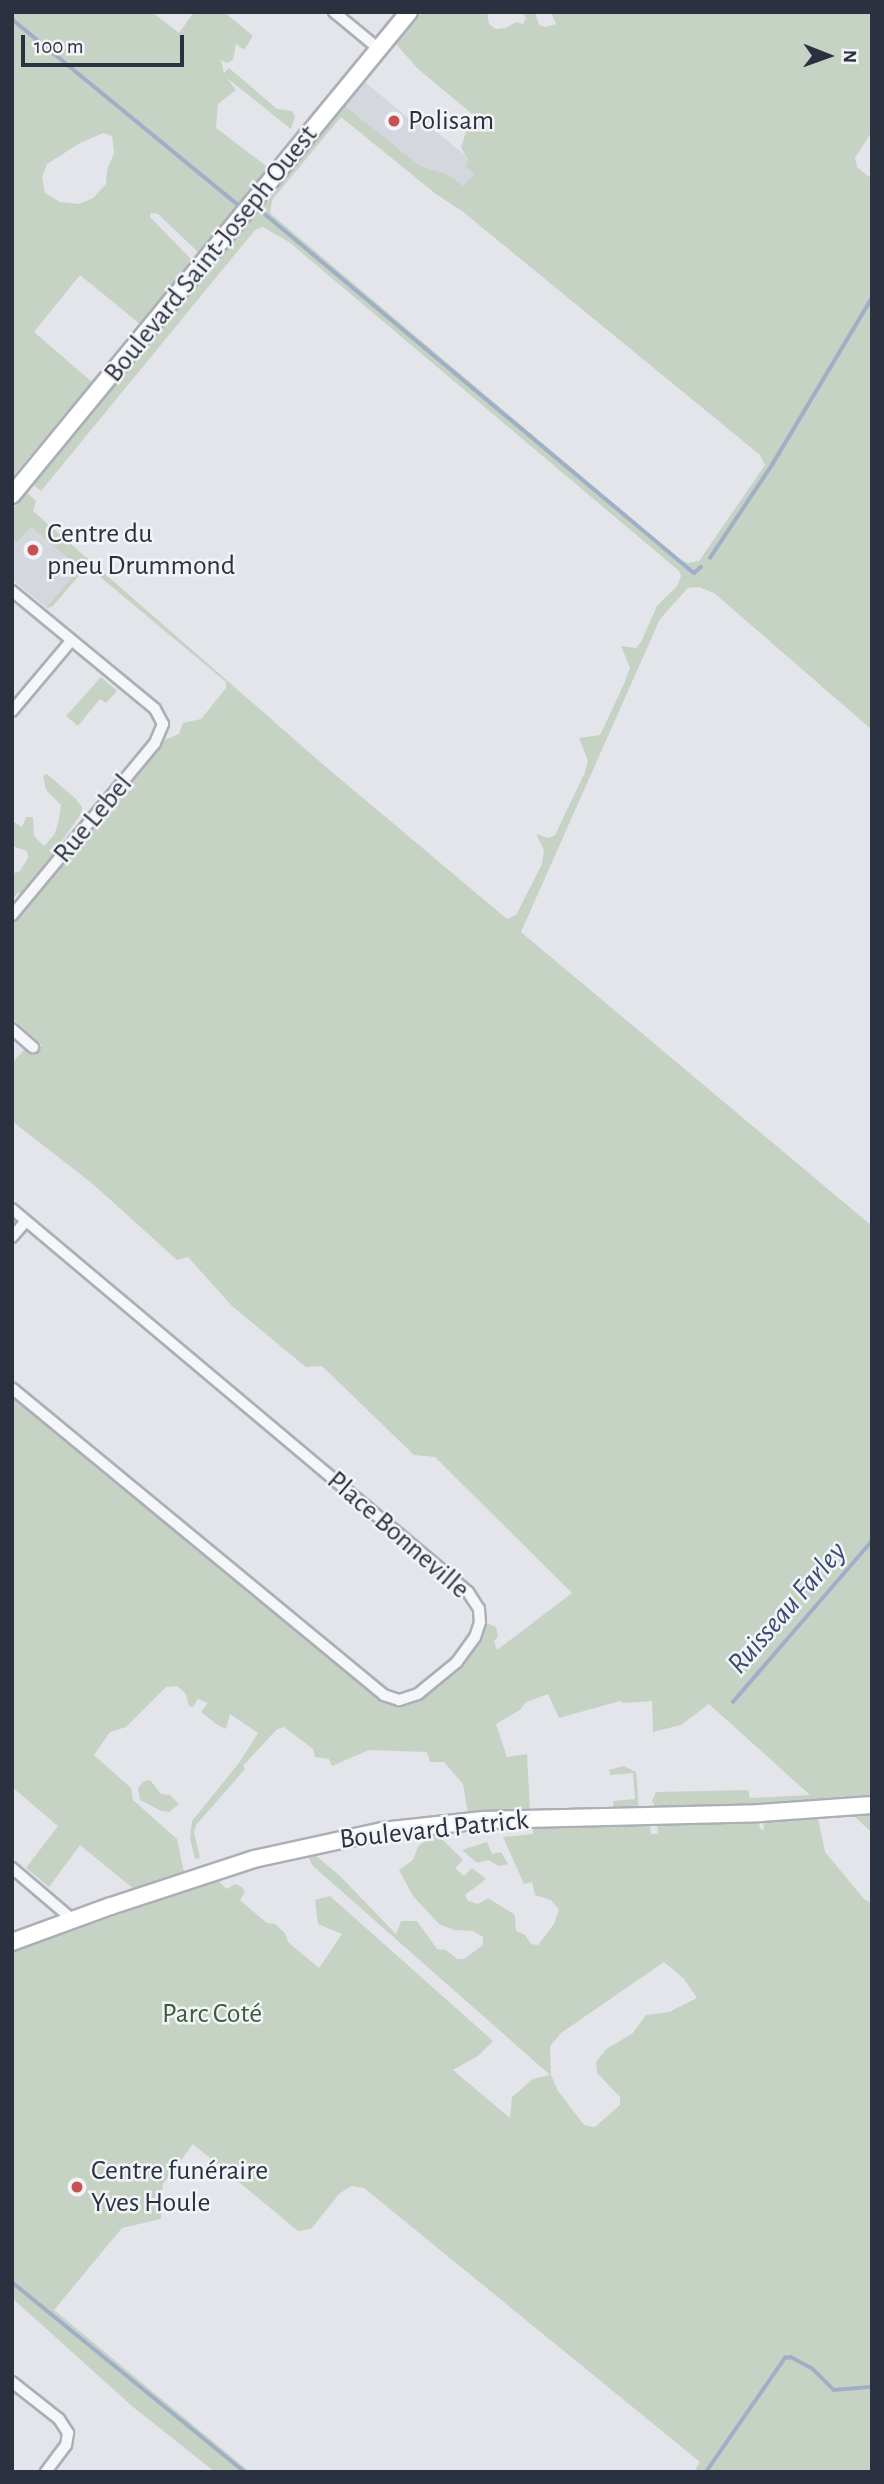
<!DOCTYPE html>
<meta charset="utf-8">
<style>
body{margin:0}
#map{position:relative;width:884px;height:2484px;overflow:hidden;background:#e3e5ea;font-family:"Alegreya Sans",sans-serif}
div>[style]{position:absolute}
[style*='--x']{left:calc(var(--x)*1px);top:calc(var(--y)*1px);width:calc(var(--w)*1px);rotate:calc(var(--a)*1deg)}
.built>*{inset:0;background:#d5d7df}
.green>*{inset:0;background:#c6d3c4}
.stream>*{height:3.5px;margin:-1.75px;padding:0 1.75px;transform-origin:1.75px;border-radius:1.75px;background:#a0aec7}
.roads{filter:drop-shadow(2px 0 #acafb7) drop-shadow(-2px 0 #acafb7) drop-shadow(0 2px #acafb7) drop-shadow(0 -2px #acafb7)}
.street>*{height:10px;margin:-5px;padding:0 5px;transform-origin:5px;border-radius:5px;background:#f5f6f8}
.secondary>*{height:16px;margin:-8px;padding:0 8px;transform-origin:8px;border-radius:8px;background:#fff}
.dots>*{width:19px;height:19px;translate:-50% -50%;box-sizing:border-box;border:4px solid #f2f4f7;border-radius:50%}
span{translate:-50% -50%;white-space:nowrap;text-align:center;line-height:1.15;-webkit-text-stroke:5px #f2f4f7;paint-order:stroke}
.poi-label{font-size:28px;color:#2c3141}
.left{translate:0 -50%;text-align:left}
.street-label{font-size:28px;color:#2c3141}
.park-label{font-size:28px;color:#3c5c3a}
.water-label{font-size:30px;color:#394b72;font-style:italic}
.frame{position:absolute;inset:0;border:14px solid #2c3141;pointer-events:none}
.north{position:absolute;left:793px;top:21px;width:70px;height:70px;-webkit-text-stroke:5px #f2f4f7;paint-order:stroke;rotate:91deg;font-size:19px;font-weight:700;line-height:28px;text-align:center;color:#2c3141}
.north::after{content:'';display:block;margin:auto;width:24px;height:32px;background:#2c3141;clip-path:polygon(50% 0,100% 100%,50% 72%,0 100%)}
.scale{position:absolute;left:21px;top:35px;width:163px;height:32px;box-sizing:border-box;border:4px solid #2c3141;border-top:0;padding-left:9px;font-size:21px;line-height:24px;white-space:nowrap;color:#2c3141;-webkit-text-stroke:5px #f2f4f7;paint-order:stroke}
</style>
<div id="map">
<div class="built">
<div style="clip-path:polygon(365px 82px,415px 124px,420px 119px,465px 155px,474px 174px,463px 186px,436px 194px,338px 114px)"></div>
<div style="clip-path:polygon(12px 509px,87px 566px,48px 609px,12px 579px)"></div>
</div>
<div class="green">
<div style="clip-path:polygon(evenodd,12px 12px,152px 12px,179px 33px,194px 12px,224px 12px,253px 36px,244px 50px,236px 44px,233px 60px,227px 63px,221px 60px,224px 73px,229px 68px,277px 109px,292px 111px,295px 116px,291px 129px,227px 78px,236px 90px,218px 104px,216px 128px,269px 168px,198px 252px,158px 214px,151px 213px,150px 217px,192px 260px,140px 324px,80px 275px,34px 332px,92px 382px,12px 477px,12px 12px,103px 133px,112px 136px,114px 153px,107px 170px,106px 184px,93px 198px,79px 204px,60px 202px,45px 193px,42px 178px,47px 164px,80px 143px,103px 133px)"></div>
<div style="clip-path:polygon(evenodd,422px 12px,487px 12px,489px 24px,496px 29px,506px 28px,516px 22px,523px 24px,526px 18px,521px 12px,535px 12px,539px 25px,546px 27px,556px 24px,551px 12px,872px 12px,872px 131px,855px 158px,857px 167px,872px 179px,872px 730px,714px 593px,699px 587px,688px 588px,660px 619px,521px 932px,872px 1226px,872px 1796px,657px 1809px,652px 1801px,656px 1792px,748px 1790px,750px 1798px,810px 1795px,709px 1704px,681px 1725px,653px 1732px,652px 1701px,623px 1703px,620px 1701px,559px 1718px,548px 1694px,526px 1702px,520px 1710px,496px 1724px,507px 1757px,527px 1754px,530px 1811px,468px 1814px,463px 1784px,444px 1762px,430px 1762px,427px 1752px,369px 1750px,332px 1766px,329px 1759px,315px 1757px,313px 1749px,284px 1727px,277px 1729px,243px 1766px,245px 1769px,196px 1825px,194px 1832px,200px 1858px,195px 1859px,190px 1839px,192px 1821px,239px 1763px,258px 1733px,230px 1714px,226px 1729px,216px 1724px,201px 1712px,208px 1703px,198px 1699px,193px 1707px,189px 1706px,186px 1694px,177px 1686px,166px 1687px,126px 1727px,110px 1732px,94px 1755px,131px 1788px,133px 1800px,177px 1839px,184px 1873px,135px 1890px,80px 1845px,49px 1887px,26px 1868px,58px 1826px,12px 1787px,12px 1397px,368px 1691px,396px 1707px,415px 1703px,465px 1662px,475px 1650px,486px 1623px,496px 1627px,498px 1637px,494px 1641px,497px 1650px,572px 1593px,435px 1457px,414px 1455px,322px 1366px,306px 1367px,232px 1306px,188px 1257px,177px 1260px,94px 1185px,12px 1121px,12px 1063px,24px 1050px,34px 1055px,42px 1045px,12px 1018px,12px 923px,164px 740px,179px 734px,183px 723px,201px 719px,226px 688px,226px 682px,87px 566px,53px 606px,46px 608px,80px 568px,31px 527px,17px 542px,12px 538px,12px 509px,26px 492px,36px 501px,33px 511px,326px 767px,507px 919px,516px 915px,542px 864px,544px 850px,536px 834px,549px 838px,555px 835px,585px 772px,588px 761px,579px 738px,600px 735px,624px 684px,630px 668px,621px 646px,636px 648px,641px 642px,657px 606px,677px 586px,681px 576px,679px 571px,289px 242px,263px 227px,255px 230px,41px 491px,32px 484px,345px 106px,420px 166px,449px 175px,463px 186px,474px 174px,465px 166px,468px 160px,461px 147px,472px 114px,417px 68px,396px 44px,422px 12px,341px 117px,436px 194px,462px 211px,760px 455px,765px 465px,699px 561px,688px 563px,681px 560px,270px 213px,272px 200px,341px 117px)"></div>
<div style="clip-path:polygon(101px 677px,117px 691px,106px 703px,100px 699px,78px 726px,66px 716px)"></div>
<div style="clip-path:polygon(47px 774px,76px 799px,82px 807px,81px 814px,61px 842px,58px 853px,25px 893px,18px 893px,12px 899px,12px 870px,15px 873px,20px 871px,28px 858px,27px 851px,12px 846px,12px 821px,22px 827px,26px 817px,33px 817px,34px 836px,44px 846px,54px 835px,58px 824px,61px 805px,46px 790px,43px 776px)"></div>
<div style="clip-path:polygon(624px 1766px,636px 1772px,639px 1809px,614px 1809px,613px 1801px,635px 1799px,633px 1773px,610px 1775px,609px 1770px)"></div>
<div style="clip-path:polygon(150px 1780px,161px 1794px,170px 1795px,179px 1804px,169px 1812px,161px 1811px,140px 1800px,138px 1788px,144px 1781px)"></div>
<div style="clip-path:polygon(872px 1813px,872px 1833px,853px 1815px)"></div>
<div style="clip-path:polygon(evenodd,818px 1818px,825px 1852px,864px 1899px,872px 1903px,872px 2472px,694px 2472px,700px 2462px,364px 2188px,352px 2186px,340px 2193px,311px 2229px,298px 2231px,193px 2144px,163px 2184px,161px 2219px,122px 2228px,54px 2310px,250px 2472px,215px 2472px,133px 2407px,12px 2298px,12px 1952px,217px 1880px,227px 1889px,235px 1884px,242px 1887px,245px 1892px,240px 1900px,267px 1923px,275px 1924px,285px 1933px,288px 1942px,319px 1968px,342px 1934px,318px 1924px,315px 1900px,330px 1896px,493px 2041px,478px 2056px,453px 2070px,510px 2118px,512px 2097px,533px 2079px,550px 2075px,313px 1866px,307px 1854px,313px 1853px,341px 1877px,396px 1934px,401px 1921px,417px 1921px,437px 1949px,446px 1950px,457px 1959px,464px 1959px,483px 1945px,483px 1937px,473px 1931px,454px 1930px,439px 1924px,413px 1896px,399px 1870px,413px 1860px,418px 1846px,434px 1836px,443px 1840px,463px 1860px,455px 1868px,464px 1876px,472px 1868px,486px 1879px,465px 1895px,468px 1901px,478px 1904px,488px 1898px,515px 1915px,516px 1931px,525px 1935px,531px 1944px,538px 1945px,554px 1924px,559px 1910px,551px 1900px,535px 1895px,532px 1882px,524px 1884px,503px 1837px,533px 1834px,533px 1826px,650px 1825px,651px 1834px,658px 1834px,657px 1825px,758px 1821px,761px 1830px,764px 1829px,763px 1821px,818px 1818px,664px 1962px,684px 1979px,697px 1998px,669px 2012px,646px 2015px,632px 2034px,606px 2049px,596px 2062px,597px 2073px,620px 2097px,620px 2105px,595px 2127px,584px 2125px,558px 2091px,551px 2075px,550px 2046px,561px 2033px,664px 1962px)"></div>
<div style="clip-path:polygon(487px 1842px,492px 1854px,501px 1852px,508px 1864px,499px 1866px,488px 1860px,477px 1863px,462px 1850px)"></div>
</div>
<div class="stream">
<div style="--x:12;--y:19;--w:290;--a:39.4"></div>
<div style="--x:265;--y:214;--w:559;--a:39.92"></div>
<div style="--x:694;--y:573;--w:9;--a:-41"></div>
<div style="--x:710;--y:558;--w:112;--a:-56.3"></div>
<div style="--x:772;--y:465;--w:195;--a:-59.1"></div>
<div style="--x:733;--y:1702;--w:213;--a:-49.2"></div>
<div style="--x:12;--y:2282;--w:301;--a:39.2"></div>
<div style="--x:706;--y:2472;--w:139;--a:-55.3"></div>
<div style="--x:785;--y:2358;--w:6;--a:-9"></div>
<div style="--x:791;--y:2357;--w:24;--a:28"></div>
<div style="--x:812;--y:2368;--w:31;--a:45"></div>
<div style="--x:834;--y:2390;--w:38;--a:-5"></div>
</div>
<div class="roads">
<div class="street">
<div style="--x:334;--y:12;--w:58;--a:39.4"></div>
<div style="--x:12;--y:591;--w:185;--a:39.5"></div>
<div style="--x:155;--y:709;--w:17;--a:62"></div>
<div style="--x:163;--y:724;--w:21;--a:113"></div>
<div style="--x:155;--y:743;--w:224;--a:129.7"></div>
<div style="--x:12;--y:711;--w:92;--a:-49.9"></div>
<div style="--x:12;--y:1029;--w:28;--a:41"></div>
<div style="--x:12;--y:1209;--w:596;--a:40.03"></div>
<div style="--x:468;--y:1592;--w:20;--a:57"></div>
<div style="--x:479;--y:1609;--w:13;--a:86"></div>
<div style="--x:480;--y:1622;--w:16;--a:108"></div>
<div style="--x:475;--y:1637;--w:31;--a:126"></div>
<div style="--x:457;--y:1662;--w:50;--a:140.6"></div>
<div style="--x:418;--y:1694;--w:20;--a:162"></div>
<div style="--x:399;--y:1700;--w:16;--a:-162"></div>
<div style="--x:384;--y:1695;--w:482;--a:-140.5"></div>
<div style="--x:12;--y:1237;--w:21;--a:-49"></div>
<div style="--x:12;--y:1868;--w:79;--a:40.4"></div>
<div style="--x:12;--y:2382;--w:60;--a:38.2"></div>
<div style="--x:59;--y:2419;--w:17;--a:57"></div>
<div style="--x:68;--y:2433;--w:12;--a:99"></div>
<div style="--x:66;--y:2445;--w:34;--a:127"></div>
</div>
<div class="secondary">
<div style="--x:12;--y:495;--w:625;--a:-50.58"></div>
<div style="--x:12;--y:1942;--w:105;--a:-20"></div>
<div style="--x:111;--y:1906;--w:151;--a:-18.2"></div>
<div style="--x:254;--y:1859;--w:131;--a:-12.3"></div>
<div style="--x:382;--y:1831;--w:102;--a:-6.2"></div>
<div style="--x:483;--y:1820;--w:277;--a:-1.4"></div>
<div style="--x:760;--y:1813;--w:112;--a:-4.1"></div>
</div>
</div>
<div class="dots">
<div style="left:394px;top:121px;background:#c55153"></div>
<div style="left:33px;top:550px;background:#c55153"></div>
<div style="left:77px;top:2187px;background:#c55153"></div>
</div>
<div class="poi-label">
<span class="left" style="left:408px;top:121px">Polisam</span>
<span class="left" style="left:47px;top:550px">Centre du<br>pneu Drummond</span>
<span class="left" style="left:91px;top:2187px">Centre funéraire<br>Yves Houle</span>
</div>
<div class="street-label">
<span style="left:211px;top:254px;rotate:-51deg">Boulevard Saint-Joseph Ouest</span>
<span style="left:93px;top:819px;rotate:-50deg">Rue Lebel</span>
<span style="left:398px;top:1535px;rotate:41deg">Place Bonneville</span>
<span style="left:434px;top:1830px;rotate:-6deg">Boulevard Patrick</span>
</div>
<div class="park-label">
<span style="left:212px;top:2014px">Parc Coté</span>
</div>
<div class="water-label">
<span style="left:787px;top:1608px;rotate:-49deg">Ruisseau Farley</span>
</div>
<div class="frame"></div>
<div class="north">N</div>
<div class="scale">100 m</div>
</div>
